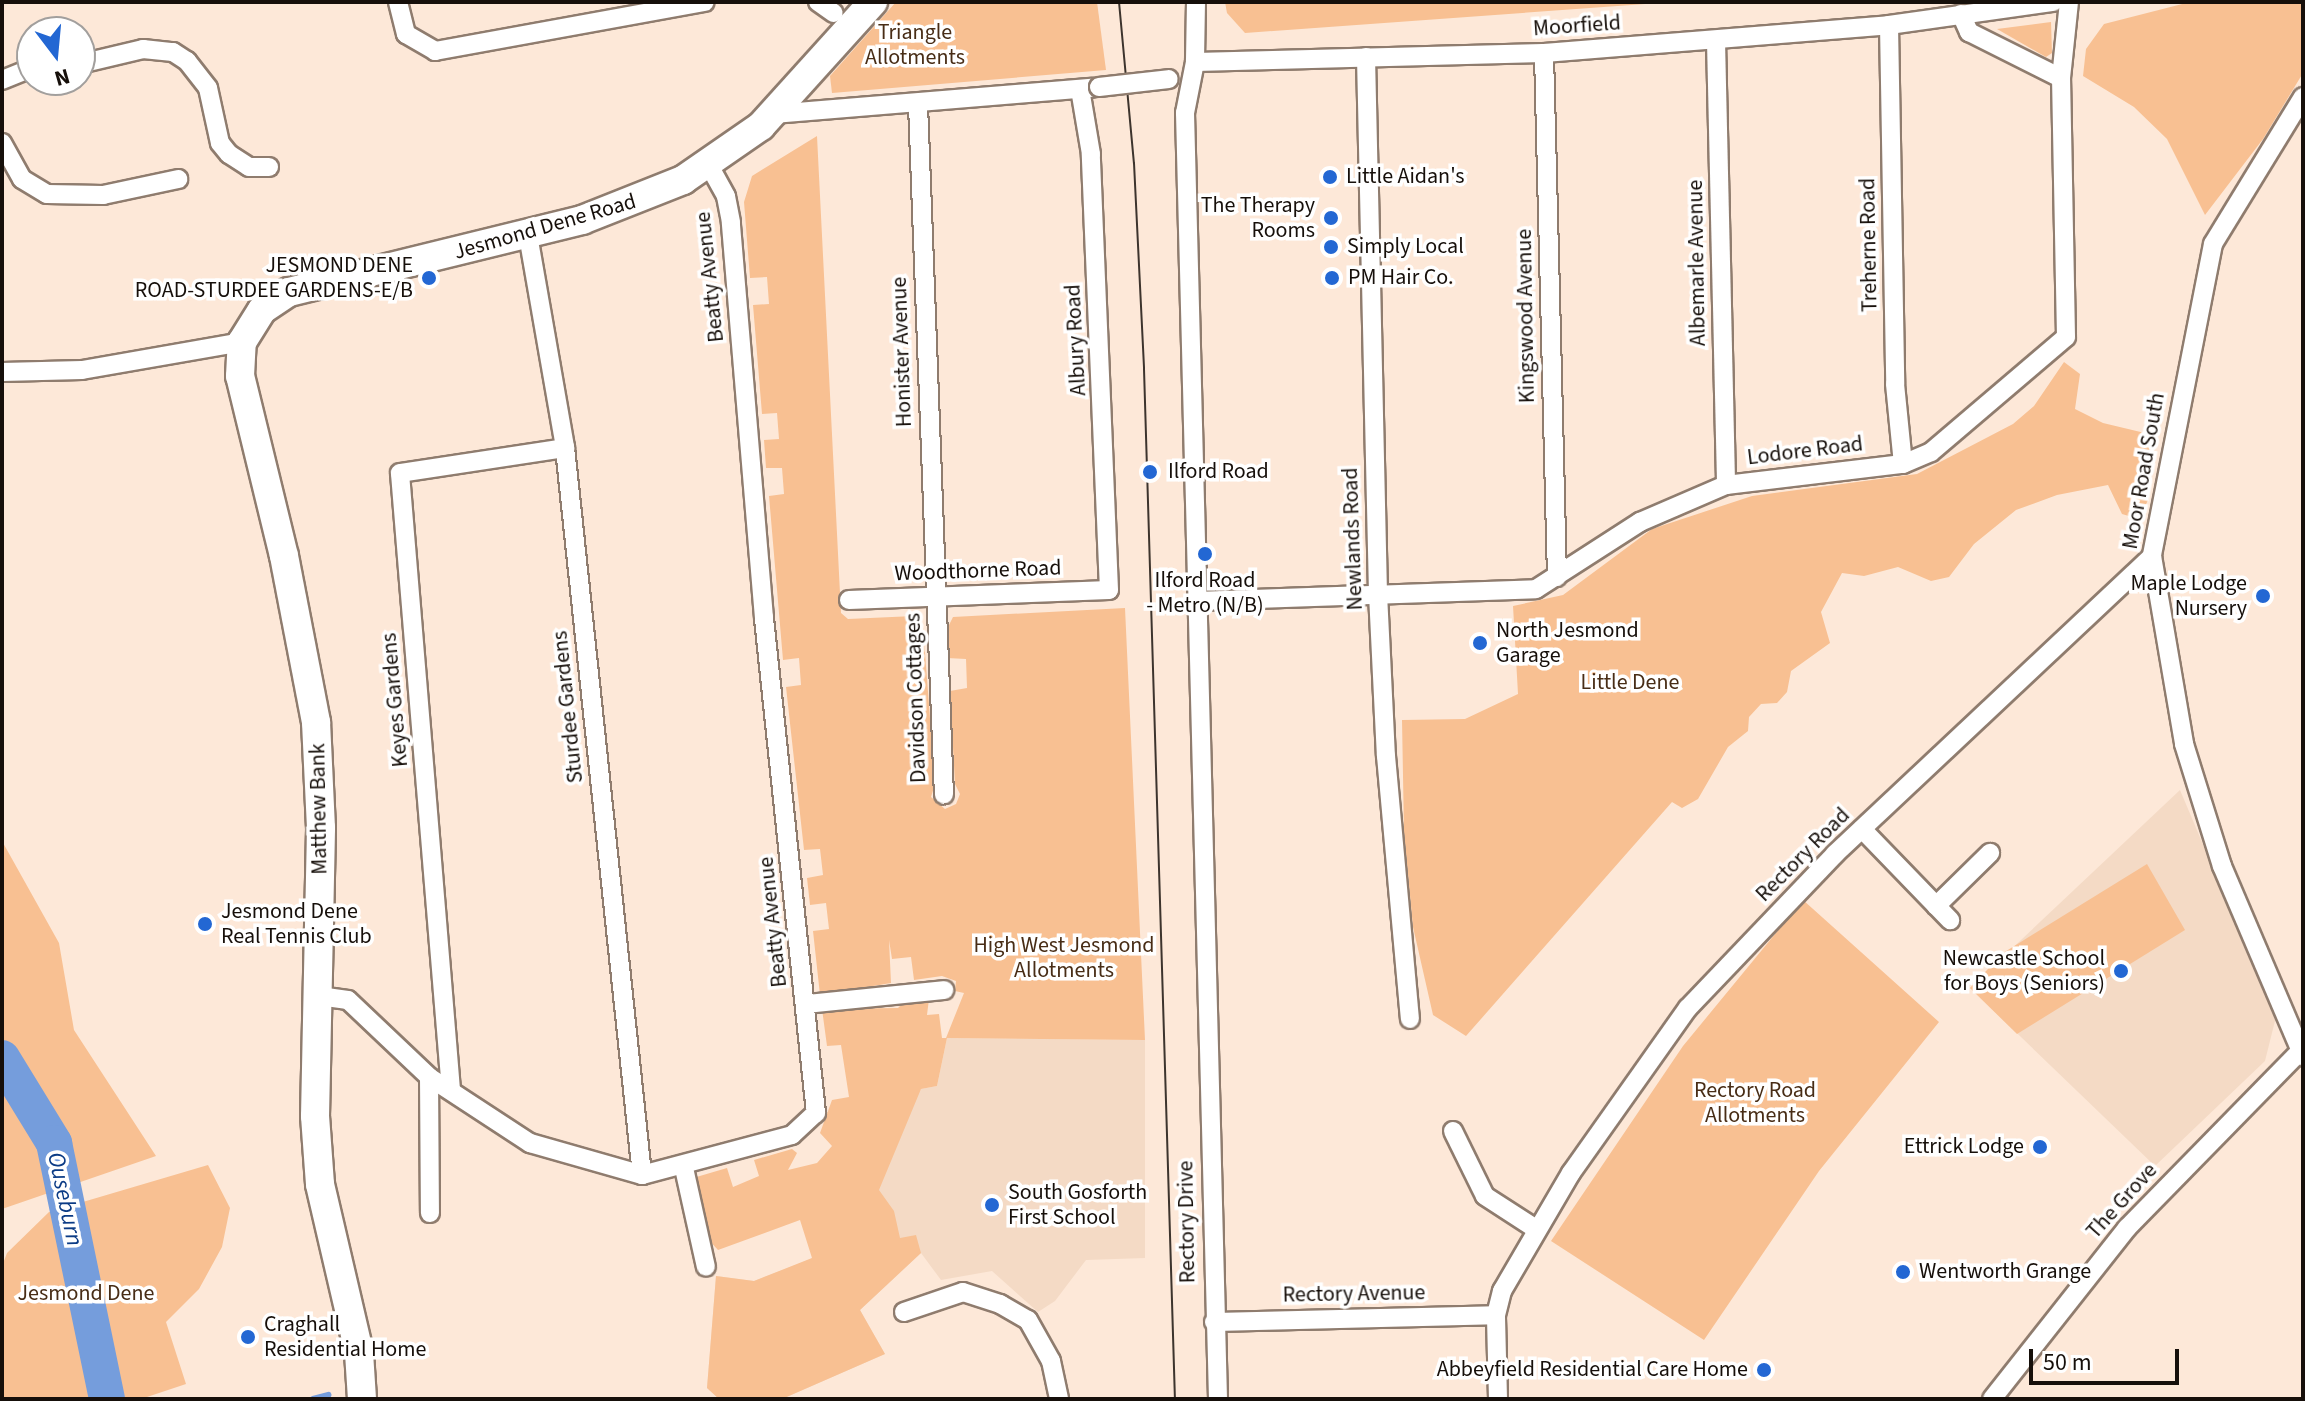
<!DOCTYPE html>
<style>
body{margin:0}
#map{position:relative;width:2305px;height:1401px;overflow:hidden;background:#fde8d8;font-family:"Source Sans 3",sans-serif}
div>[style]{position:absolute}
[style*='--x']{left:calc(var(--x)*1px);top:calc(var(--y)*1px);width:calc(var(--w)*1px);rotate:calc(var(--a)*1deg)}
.built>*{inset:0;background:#f4dac5}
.green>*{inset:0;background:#f8c092}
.stream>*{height:6px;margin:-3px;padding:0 3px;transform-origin:3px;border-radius:3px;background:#759ddc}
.river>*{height:36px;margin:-18px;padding:0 18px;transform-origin:18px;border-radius:18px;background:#759ddc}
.roads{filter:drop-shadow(2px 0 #8f7c6e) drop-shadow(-2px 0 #8f7c6e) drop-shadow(0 2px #8f7c6e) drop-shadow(0 -2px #8f7c6e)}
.minor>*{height:18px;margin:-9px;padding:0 9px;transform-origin:9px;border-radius:9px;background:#fff}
.primary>*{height:28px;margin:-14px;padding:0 14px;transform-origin:14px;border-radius:14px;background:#fff}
.tram>*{height:2px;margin:-1px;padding:0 1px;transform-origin:1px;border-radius:1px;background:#3d342d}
.bridges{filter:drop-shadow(2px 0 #8f7c6e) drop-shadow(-2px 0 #8f7c6e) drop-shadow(0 2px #8f7c6e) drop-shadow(0 -2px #8f7c6e)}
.minor-bridge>*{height:18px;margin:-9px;padding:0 9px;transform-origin:9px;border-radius:9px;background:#fff}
.dots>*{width:22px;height:22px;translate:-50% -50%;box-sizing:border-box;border:4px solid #fff;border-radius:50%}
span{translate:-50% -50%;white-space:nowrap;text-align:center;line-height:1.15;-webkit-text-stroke:7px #fff;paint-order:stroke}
.street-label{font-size:22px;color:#160f0a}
.park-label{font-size:22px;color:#482d16}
.poi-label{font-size:22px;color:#160f0a}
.left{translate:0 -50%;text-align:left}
.right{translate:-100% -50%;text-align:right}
.water-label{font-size:24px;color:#0b3b85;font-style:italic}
.frame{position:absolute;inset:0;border:4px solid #160f0a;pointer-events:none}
.north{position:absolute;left:16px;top:16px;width:80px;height:80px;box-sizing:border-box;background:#fff;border:2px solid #a29f9d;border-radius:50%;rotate:164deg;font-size:22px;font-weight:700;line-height:32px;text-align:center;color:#160f0a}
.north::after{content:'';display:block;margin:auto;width:28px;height:36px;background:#2367d3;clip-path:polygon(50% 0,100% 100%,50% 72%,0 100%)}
.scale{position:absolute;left:2029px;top:1349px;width:150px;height:36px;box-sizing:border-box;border:4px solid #160f0a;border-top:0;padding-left:10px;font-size:24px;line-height:28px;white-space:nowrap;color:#160f0a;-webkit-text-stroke:6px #fff;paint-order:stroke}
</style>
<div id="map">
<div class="built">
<div style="clip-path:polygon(2180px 790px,2276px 1017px,2265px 1061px,2155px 1166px,1970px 988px)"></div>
<div style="clip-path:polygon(947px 1038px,1145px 1040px,1145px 1258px,1086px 1260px,1055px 1301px,1038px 1312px,992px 1271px,941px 1280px,921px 1253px,860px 1310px,885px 1354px,782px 1399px,719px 1399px,707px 1388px,716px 1276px,754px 1281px,811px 1259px,921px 1089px,937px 1086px)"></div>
</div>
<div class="green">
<div style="clip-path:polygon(896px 2px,1097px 2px,1106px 70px,832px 93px,830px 76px)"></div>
<div style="clip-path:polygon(1225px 2px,1673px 2px,1245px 33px,1227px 13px)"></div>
<div style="clip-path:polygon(2190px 2px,2303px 2px,2303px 73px,2263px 139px,2205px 215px,2167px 139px,2134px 107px,2083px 76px,2086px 49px,2104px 24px)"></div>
<div style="clip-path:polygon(2051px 22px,2052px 53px,2046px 57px,1997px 29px)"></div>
<div style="clip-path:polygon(817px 136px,841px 613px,848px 619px,914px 616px,923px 626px,935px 784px,931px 797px,945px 809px,956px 804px,960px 794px,955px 784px,950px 691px,967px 688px,966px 659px,947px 658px,947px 629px,953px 617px,1125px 608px,1145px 1040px,947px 1038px,937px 1086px,921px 1089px,879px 1190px,894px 1211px,900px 1238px,916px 1235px,921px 1253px,860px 1310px,885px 1354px,782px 1399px,719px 1399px,707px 1388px,716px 1276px,754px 1281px,812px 1258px,800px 1220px,718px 1250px,707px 1238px,693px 1178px,727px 1168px,733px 1187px,759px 1176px,754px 1160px,792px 1149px,797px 1153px,788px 1170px,817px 1163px,832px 1146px,820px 1133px,832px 1100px,849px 1097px,841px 1045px,827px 1046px,822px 1009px,898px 1008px,905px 1001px,929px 999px,927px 1015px,939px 1014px,942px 1038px,946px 1038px,964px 993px,955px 991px,956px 981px,942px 976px,914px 980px,911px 957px,892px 959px,889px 940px,891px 983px,820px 995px,813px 931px,829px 929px,826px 903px,810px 905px,807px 878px,823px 875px,820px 849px,804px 850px,786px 687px,801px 685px,799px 658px,783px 660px,769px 496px,784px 494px,782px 468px,766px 468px,764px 440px,779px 439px,777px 413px,762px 414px,753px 305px,769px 304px,767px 277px,750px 278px,744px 202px,752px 176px)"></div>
<div style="clip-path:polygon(2064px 362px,2080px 374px,2075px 409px,2103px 423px,2149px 434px,2149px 498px,2139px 519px,2122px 514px,2108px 485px,2057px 495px,2016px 510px,1974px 544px,1949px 577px,1931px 581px,1898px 567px,1864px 576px,1842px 573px,1821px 612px,1830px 643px,1791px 671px,1787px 692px,1777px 703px,1761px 704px,1749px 717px,1748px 731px,1728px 747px,1698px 799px,1682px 808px,1672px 802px,1466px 1036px,1433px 1015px,1413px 927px,1404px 832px,1402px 720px,1465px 719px,1518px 694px,1513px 606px,1563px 595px,1652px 529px,1752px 496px,1917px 474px,2013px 424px,2034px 406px)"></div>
<div style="clip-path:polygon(2px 841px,59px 943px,74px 1030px,156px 1156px,2px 1209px)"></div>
<div style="clip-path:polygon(2147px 864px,2185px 930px,2017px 1034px,1970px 988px,2003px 953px)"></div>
<div style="clip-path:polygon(1803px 900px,1939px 1022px,1819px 1171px,1704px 1340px,1551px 1241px,1683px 1046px)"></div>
<div style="clip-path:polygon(208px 1165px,230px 1208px,222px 1247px,199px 1289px,166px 1322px,186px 1384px,141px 1399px,2px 1399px,2px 1266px,7px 1253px,49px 1212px)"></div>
</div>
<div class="stream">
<div style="--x:313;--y:1399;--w:16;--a:-15"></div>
</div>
<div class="river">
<div style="--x:2;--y:1058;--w:100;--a:58.5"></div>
<div style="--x:54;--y:1143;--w:261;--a:78.3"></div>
</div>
<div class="roads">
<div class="minor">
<div style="--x:398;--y:2;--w:33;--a:76"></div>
<div style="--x:406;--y:34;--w:34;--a:30"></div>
<div style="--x:435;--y:51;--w:274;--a:-10.3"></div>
<div style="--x:818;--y:2;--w:19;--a:35"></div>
<div style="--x:1196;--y:2;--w:60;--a:91"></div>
<div style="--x:1195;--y:62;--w:52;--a:101.1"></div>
<div style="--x:1185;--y:113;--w:1286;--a:88.53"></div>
<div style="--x:1961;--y:14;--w:20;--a:66"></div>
<div style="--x:1969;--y:32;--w:103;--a:26.6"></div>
<div style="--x:1889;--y:25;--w:359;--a:89"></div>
<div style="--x:1895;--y:384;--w:80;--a:84.3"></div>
<div style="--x:1716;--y:41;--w:444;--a:88.7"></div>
<div style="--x:1544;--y:53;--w:524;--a:88.58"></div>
<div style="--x:1366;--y:57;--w:537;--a:88.72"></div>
<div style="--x:1378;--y:594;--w:162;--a:87.2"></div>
<div style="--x:1386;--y:756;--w:264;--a:84.8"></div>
<div style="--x:1195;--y:62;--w:349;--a:-1.5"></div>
<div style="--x:1544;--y:53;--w:346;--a:-4.6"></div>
<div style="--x:1889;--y:25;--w:166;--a:-8"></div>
<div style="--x:80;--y:64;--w:65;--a:-13.4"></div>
<div style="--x:143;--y:49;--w:30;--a:6"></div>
<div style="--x:173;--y:52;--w:17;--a:33"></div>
<div style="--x:187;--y:61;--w:34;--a:52"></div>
<div style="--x:208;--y:88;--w:56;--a:77.7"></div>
<div style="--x:220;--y:143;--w:14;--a:51"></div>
<div style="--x:229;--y:154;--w:24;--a:33"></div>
<div style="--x:249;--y:167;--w:20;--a:0"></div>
<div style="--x:2;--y:80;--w:32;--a:-22"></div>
<div style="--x:2303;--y:97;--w:172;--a:121.5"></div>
<div style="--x:2213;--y:244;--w:318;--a:101.1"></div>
<div style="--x:2152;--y:556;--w:191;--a:80.3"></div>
<div style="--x:2184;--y:744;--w:128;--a:72.7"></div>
<div style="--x:2222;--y:866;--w:207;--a:66.9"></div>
<div style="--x:918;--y:104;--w:691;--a:87.85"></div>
<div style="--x:773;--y:114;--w:320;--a:-4.7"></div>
<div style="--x:2;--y:143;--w:41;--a:60.9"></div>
<div style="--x:22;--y:179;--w:29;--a:31"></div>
<div style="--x:47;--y:194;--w:56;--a:1"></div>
<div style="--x:103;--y:195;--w:77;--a:-12"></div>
<div style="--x:528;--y:235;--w:216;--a:80.1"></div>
<div style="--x:565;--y:448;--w:731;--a:83.95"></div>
<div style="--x:2;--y:372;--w:80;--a:-1.4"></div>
<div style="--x:82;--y:370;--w:162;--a:-9.9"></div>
<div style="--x:849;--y:600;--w:260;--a:-2.2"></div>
<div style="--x:1109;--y:590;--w:436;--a:-92.4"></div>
<div style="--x:1091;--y:154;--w:66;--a:-99.6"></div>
<div style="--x:1197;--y:601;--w:339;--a:-2"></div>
<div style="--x:1536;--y:589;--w:124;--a:-32.8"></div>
<div style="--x:1640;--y:522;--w:94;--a:-23.3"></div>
<div style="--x:1726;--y:485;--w:178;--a:-6.8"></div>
<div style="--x:1903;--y:464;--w:30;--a:-23"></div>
<div style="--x:1931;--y:452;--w:177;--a:-40.4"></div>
<div style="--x:2066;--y:337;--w:259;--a:-91.1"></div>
<div style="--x:2061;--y:78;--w:76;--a:-84"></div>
<div style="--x:1862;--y:829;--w:127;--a:46"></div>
<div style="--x:1936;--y:906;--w:76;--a:-44.5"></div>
<div style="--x:319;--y:996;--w:29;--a:8"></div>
<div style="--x:348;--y:1000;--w:112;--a:43.5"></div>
<div style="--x:429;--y:1077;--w:121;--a:33.2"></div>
<div style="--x:530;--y:1143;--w:116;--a:15.9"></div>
<div style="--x:642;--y:1175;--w:155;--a:-14.9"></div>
<div style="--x:792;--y:1135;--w:33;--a:-43"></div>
<div style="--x:816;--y:1113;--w:498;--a:-96"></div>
<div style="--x:764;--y:618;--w:397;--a:-94.8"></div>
<div style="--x:731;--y:222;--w:26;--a:-101"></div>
<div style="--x:726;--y:196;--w:35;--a:-119"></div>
<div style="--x:807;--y:1004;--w:138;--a:-5.8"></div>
<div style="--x:429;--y:1077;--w:136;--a:89.6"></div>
<div style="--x:451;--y:1090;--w:619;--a:-94.73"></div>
<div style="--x:400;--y:473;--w:167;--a:-8.6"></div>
<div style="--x:1453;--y:1131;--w:72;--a:63.8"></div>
<div style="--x:1485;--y:1196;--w:61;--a:32.9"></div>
<div style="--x:684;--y:1168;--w:101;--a:77.5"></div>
<div style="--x:904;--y:1312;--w:62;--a:-18.7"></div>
<div style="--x:963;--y:1292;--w:39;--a:18"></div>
<div style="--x:1000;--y:1304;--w:32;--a:30"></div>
<div style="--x:1028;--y:1320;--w:47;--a:60.7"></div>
<div style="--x:1051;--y:1361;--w:39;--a:78"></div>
<div style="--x:1214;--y:1322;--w:282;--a:-1.4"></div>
<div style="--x:1498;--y:1399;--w:84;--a:-91.4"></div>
<div style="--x:1496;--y:1315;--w:25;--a:-76"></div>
<div style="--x:1502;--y:1291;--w:137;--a:-59.7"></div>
<div style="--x:1571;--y:1173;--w:202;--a:-54.7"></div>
<div style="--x:1688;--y:1008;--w:213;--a:-46.3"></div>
<div style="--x:1835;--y:854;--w:435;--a:-43.2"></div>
<div style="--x:1992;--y:1399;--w:218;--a:-51.7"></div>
<div style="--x:2127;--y:1228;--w:252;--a:-45.6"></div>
</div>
<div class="primary">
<div style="--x:362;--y:1399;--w:47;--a:-93.7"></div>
<div style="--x:359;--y:1352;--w:172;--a:-103.1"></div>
<div style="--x:320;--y:1184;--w:68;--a:-94.2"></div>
<div style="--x:315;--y:1116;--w:288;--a:-88.8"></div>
<div style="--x:321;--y:828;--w:106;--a:-92.7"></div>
<div style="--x:316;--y:722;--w:169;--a:-100.9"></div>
<div style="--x:284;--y:556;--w:185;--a:-103.7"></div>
<div style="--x:240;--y:376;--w:34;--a:-87"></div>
<div style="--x:242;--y:342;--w:38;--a:-58"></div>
<div style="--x:262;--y:310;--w:32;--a:-34"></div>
<div style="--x:289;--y:292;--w:302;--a:-13.8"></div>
<div style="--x:582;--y:220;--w:109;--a:-21.6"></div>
<div style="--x:683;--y:180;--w:95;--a:-34.7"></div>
<div style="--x:761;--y:126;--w:167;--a:-47.9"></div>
</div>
</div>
<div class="tram">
<div style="--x:1119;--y:2;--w:162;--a:84.7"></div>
<div style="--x:1134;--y:163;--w:206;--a:87.2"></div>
<div style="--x:1144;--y:369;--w:1030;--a:88.28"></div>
</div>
<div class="bridges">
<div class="minor-bridge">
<div style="--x:1099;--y:87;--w:70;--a:-6.5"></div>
</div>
</div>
<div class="dots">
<div style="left:1330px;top:177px;background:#2367d3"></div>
<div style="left:1331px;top:218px;background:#2367d3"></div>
<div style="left:1331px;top:247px;background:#2367d3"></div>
<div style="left:429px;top:278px;background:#2367d3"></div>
<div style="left:1332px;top:278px;background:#2367d3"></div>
<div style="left:1150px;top:472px;background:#2367d3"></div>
<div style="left:1205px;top:554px;background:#2367d3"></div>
<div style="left:2263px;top:596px;background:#2367d3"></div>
<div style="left:1480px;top:643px;background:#2367d3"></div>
<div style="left:205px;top:924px;background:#2367d3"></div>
<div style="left:2121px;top:971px;background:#2367d3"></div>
<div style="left:2040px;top:1147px;background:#2367d3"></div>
<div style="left:992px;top:1205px;background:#2367d3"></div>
<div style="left:1903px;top:1272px;background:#2367d3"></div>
<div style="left:248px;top:1337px;background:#2367d3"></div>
<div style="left:1764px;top:1370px;background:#2367d3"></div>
</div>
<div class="street-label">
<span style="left:1577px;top:26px;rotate:-4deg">Moorfield</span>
<span style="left:545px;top:227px;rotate:-16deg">Jesmond Dene Road</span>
<span style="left:1869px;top:245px;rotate:-91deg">Treherne Road</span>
<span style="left:1697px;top:263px;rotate:-91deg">Albemarle Avenue</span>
<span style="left:710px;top:277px;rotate:-96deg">Beatty Avenue</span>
<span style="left:1526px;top:316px;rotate:-91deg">Kingswood Avenue</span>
<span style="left:1076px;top:340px;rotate:-93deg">Albury Road</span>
<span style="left:902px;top:352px;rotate:-92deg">Honister Avenue</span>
<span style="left:1805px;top:451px;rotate:-7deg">Lodore Road</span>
<span style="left:2144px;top:471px;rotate:-80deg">Moor Road South</span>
<span style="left:1353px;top:539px;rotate:-92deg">Newlands Road</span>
<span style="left:978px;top:571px;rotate:-2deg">Woodthorne Road</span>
<span style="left:916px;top:698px;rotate:-92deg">Davidson Cottages</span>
<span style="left:395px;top:700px;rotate:-95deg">Keyes Gardens</span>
<span style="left:568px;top:707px;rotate:-96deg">Sturdee Gardens</span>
<span style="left:319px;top:809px;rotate:-91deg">Matthew Bank</span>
<span style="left:1803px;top:855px;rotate:-45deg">Rectory Road</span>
<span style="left:773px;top:922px;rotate:-96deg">Beatty Avenue</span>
<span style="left:2122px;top:1201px;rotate:-48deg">The Grove</span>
<span style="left:1187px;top:1222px;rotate:-91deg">Rectory Drive</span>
<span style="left:1354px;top:1294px;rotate:-1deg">Rectory Avenue</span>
</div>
<div class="park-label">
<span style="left:915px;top:45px">Triangle<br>Allotments</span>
<span style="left:1630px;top:683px">Little Dene</span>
<span style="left:1064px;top:958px">High West Jesmond<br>Allotments</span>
<span style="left:1755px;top:1103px">Rectory Road<br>Allotments</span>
<span style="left:86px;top:1294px">Jesmond Dene</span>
</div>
<div class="poi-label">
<span class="left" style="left:1346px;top:177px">Little Aidan's</span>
<span class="right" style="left:1315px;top:218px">The Therapy<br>Rooms</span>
<span class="left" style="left:1347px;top:247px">Simply Local</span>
<span class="right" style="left:413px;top:278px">JESMOND DENE<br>ROAD-STURDEE GARDENS-E/B</span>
<span class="left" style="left:1348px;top:278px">PM Hair Co.</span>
<span class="left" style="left:1168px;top:472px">Ilford Road</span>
<span style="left:1205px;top:593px">Ilford Road<br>- Metro (N/B)</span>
<span class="right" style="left:2247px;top:596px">Maple Lodge<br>Nursery</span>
<span class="left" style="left:1496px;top:643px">North Jesmond<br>Garage</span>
<span class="left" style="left:221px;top:924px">Jesmond Dene<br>Real Tennis Club</span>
<span class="right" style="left:2105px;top:971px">Newcastle School<br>for Boys (Seniors)</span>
<span class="right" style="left:2024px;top:1147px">Ettrick Lodge</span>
<span class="left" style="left:1008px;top:1205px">South Gosforth<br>First School</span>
<span class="left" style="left:1919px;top:1272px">Wentworth Grange</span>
<span class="left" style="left:264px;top:1337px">Craghall<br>Residential Home</span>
<span class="right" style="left:1748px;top:1370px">Abbeyfield Residential Care Home</span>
</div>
<div class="water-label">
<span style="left:65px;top:1199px;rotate:78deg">Ouseburn</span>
</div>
<div class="frame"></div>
<div class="north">N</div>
<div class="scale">50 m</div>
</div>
